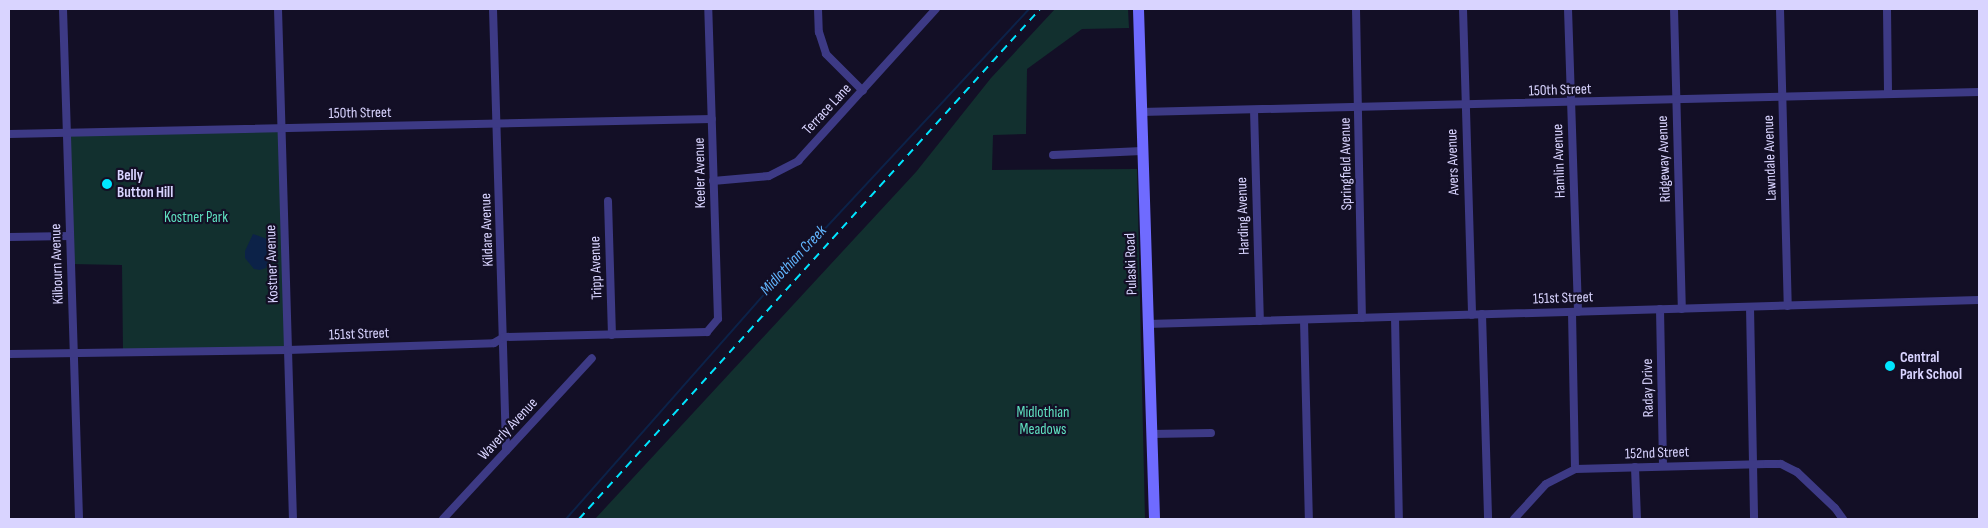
<!DOCTYPE html>
<style>
body{margin:0}
#map{position:relative;width:1988px;height:528px;overflow:hidden;background:#130f26;font-family:"Sofia Sans Condensed",sans-serif}
div>[style]{position:absolute}
[style*='--x']{left:calc(var(--x)*1px);top:calc(var(--y)*1px);width:calc(var(--w)*1px);rotate:calc(var(--a)*1deg)}
.green>*{inset:0;background:#12302f}
.water>*{inset:0;background:#0c2248}
.stream>*{height:2px;margin:-1px;padding:0 1px;transform-origin:1px;border-radius:1px;background:#0c2248}
.minor>*{height:8px;margin:-4px;padding:0 4px;transform-origin:4px;border-radius:4px;background:#3d3a85}
.secondary>*{height:11px;margin:-5.5px;padding:0 5.5px;transform-origin:5.5px;border-radius:5.5px;background:#6f6bff}
.rail>*{height:2px;margin-top:-1px;transform-origin:0;background:repeating-linear-gradient(90deg,#00e5ff 0 8px,transparent 0 14px)}
.dots>*{width:14px;height:14px;translate:-50% -50%;box-sizing:border-box;border:2px solid #130f26;border-radius:50%}
span{translate:-50% -50%;white-space:nowrap;text-align:center;line-height:1.15;-webkit-text-stroke:4.5px #130f26;paint-order:stroke}
.street-label{font-size:15px;color:#d9d4ff}
.poi-label{font-size:15px;color:#d9d4ff;font-weight:700}
.left{translate:0 -50%;text-align:left}
.park-label{font-size:15px;color:#5fe0c0}
.water-label{font-size:16px;color:#62b6ff;font-style:italic}
.frame{position:absolute;inset:0;border:10px solid #d9d4ff;pointer-events:none}
</style>
<div id="map">
<div class="green">
<div style="clip-path:polygon(1055px 9px,1128px 9px,1129px 28px,1082px 29px,1027px 69px,1026px 134px,993px 135px,992px 170px,1137px 169px,1145px 519px,595px 519px,916px 172px,991px 78px)"></div>
<div style="clip-path:polygon(281px 129px,288px 350px,123px 352px,122px 265px,71px 264px,67px 133px)"></div>
</div>
<div class="water">
<div style="clip-path:polygon(253px 234px,267px 239px,268px 261px,266px 268px,260px 270px,254px 269px,245px 258px,245px 251px)"></div>
</div>
<div class="stream">
<div style="--x:566;--y:519;--w:305;--a:-48.6"></div>
<div style="--x:768;--y:290;--w:384;--a:-47.1"></div>
</div>
<div class="minor">
<div style="--x:63;--y:9;--w:510;--a:88.2"></div>
<div style="--x:278;--y:9;--w:510;--a:88.32"></div>
<div style="--x:493;--y:9;--w:442;--a:88.3"></div>
<div style="--x:818;--y:9;--w:23;--a:88"></div>
<div style="--x:819;--y:32;--w:23;--a:72"></div>
<div style="--x:826;--y:54;--w:52;--a:45"></div>
<div style="--x:1356;--y:9;--w:309;--a:88.9"></div>
<div style="--x:1463;--y:9;--w:306;--a:88.3"></div>
<div style="--x:1568;--y:9;--w:303;--a:88.1"></div>
<div style="--x:1674;--y:9;--w:300;--a:88.5"></div>
<div style="--x:1780;--y:9;--w:297;--a:88.5"></div>
<div style="--x:1887;--y:9;--w:84;--a:89.3"></div>
<div style="--x:1254;--y:110;--w:211;--a:88.4"></div>
<div style="--x:1141;--y:112;--w:838;--a:-1.37"></div>
<div style="--x:9;--y:134;--w:703;--a:-1.22"></div>
<div style="--x:1053;--y:155;--w:89;--a:-2.6"></div>
<div style="--x:713;--y:181;--w:56;--a:-5.1"></div>
<div style="--x:769;--y:176;--w:33;--a:-27"></div>
<div style="--x:798;--y:161;--w:205;--a:-47.8"></div>
<div style="--x:608;--y:201;--w:134;--a:88.3"></div>
<div style="--x:9;--y:237;--w:61;--a:-0.9"></div>
<div style="--x:1750;--y:307;--w:212;--a:88.9"></div>
<div style="--x:1660;--y:309;--w:157;--a:88.9"></div>
<div style="--x:1572;--y:312;--w:157;--a:88.9"></div>
<div style="--x:1482;--y:314;--w:205;--a:88.3"></div>
<div style="--x:1395;--y:317;--w:202;--a:88.9"></div>
<div style="--x:1304;--y:320;--w:199;--a:88.6"></div>
<div style="--x:1147;--y:324;--w:832;--a:-1.65"></div>
<div style="--x:9;--y:354;--w:279;--a:-0.8"></div>
<div style="--x:288;--y:350;--w:206;--a:-1.9"></div>
<div style="--x:494;--y:343;--w:12;--a:-31"></div>
<div style="--x:504;--y:337;--w:203;--a:-1.4"></div>
<div style="--x:707;--y:332;--w:17;--a:-50"></div>
<div style="--x:718;--y:319;--w:310;--a:-91.8"></div>
<div style="--x:1151;--y:434;--w:60;--a:-1"></div>
<div style="--x:1635;--y:467;--w:52;--a:87.8"></div>
<div style="--x:443;--y:519;--w:219;--a:-47.2"></div>
<div style="--x:1514;--y:519;--w:47;--a:-47.6"></div>
<div style="--x:1546;--y:484;--w:33;--a:-27"></div>
<div style="--x:1575;--y:469;--w:192;--a:-1.5"></div>
<div style="--x:1767;--y:464;--w:14;--a:0"></div>
<div style="--x:1781;--y:464;--w:18;--a:27"></div>
<div style="--x:1797;--y:472;--w:52;--a:43.5"></div>
<div style="--x:1835;--y:508;--w:14;--a:54"></div>
</div>
<div class="secondary">
<div style="--x:1138;--y:9;--w:510;--a:88.2"></div>
</div>
<div class="rail">
<div style="--x:579;--y:519;--w:687;--a:-47.89"></div>
</div>
<div class="dots">
<div style="left:107px;top:184px;background:#00e5ff"></div>
<div style="left:1890px;top:366px;background:#00e5ff"></div>
</div>
<div class="street-label">
<span style="left:1560px;top:90px;rotate:-2deg">150th Street</span>
<span style="left:827px;top:109px;rotate:-47deg">Terrace Lane</span>
<span style="left:360px;top:113px;rotate:-1deg">150th Street</span>
<span style="left:1770px;top:158px;rotate:-92deg">Lawndale Avenue</span>
<span style="left:1664px;top:159px;rotate:-92deg">Ridgeway Avenue</span>
<span style="left:1559px;top:161px;rotate:-92deg">Hamlin Avenue</span>
<span style="left:1453px;top:162px;rotate:-92deg">Avers Avenue</span>
<span style="left:1346px;top:164px;rotate:-91deg">Springfield Avenue</span>
<span style="left:700px;top:173px;rotate:-91deg">Keeler Avenue</span>
<span style="left:1243px;top:216px;rotate:-92deg">Harding Avenue</span>
<span style="left:487px;top:230px;rotate:-92deg">Kildare Avenue</span>
<span style="left:57px;top:264px;rotate:-92deg">Kilbourn Avenue</span>
<span style="left:272px;top:264px;rotate:-92deg">Kostner Avenue</span>
<span style="left:1131px;top:264px;rotate:-92deg">Pulaski Road</span>
<span style="left:596px;top:268px;rotate:-92deg">Tripp Avenue</span>
<span style="left:1563px;top:298px;rotate:-2deg">151st Street</span>
<span style="left:359px;top:334px;rotate:-2deg">151st Street</span>
<span style="left:1648px;top:388px;rotate:-91deg">Raday Drive</span>
<span style="left:508px;top:429px;rotate:-47deg">Waverly Avenue</span>
<span style="left:1657px;top:453px;rotate:-2deg">152nd Street</span>
</div>
<div class="poi-label">
<span class="left" style="left:117px;top:184px">Belly<br>Button Hill</span>
<span class="left" style="left:1900px;top:366px">Central<br>Park School</span>
</div>
<div class="park-label">
<span style="left:196px;top:218px">Kostner Park</span>
<span style="left:1043px;top:421px">Midlothian<br>Meadows</span>
</div>
<div class="water-label">
<span style="left:794px;top:261px;rotate:-47deg">Midlothian Creek</span>
</div>
<div class="frame"></div>
</div>
